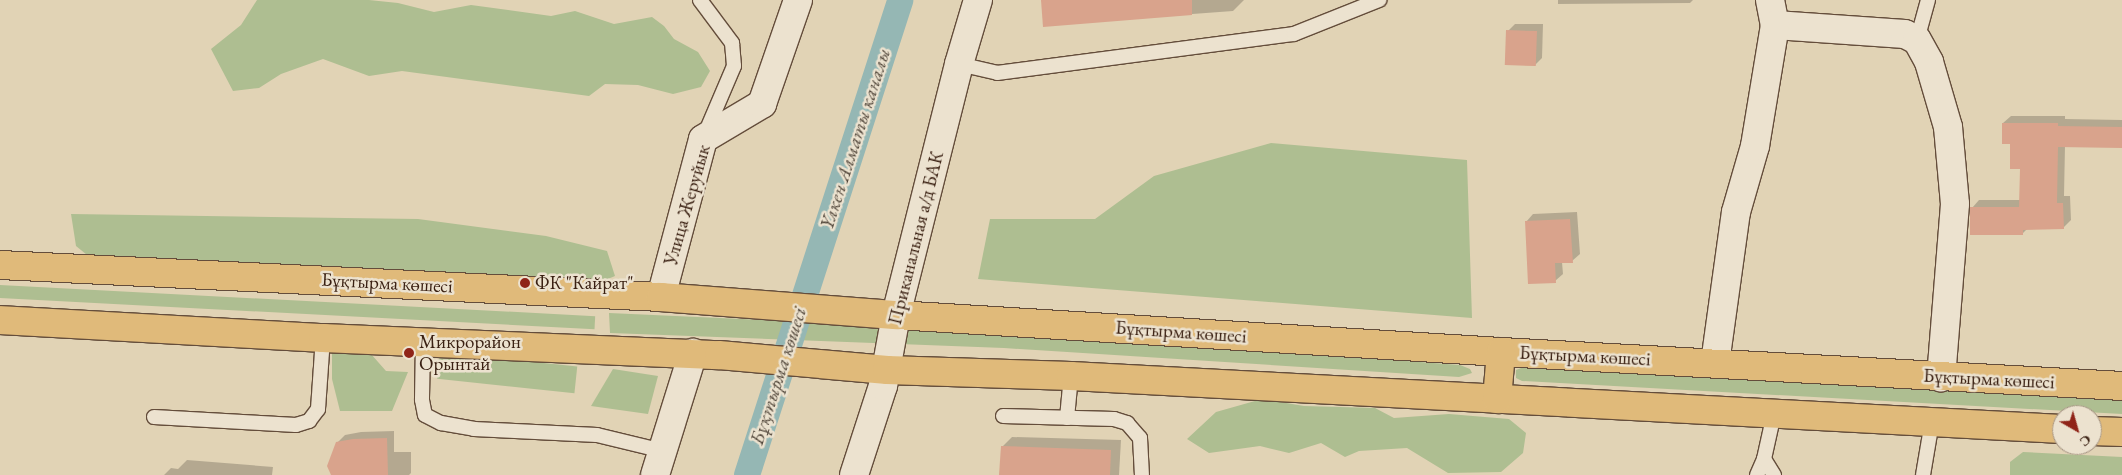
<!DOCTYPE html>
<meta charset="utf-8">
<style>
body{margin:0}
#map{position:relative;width:2122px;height:475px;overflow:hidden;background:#e1d3b5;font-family:"EB Garamond",serif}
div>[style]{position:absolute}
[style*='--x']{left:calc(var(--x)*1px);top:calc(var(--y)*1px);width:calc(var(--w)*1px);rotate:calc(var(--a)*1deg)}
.green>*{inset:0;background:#aebe91;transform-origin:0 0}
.shadow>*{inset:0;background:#0003}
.canal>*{height:26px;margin:-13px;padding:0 13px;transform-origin:13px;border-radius:13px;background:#95b7b4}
.building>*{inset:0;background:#d9a38c;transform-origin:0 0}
.roads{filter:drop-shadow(1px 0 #644d3b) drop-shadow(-1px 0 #644d3b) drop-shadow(0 1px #644d3b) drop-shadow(0 -1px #644d3b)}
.service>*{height:14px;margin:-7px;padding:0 7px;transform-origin:7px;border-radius:7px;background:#ece2cf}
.minor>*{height:28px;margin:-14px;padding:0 14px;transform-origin:14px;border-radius:14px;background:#ece2cf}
.tertiary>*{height:28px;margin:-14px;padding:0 14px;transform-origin:14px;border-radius:14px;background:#ece2cf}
.secondary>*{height:28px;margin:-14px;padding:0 14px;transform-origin:14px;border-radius:14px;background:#ece2cf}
.primary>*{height:28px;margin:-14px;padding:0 14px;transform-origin:14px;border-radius:14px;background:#e0ba7a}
.dots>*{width:14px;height:14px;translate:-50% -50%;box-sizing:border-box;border:2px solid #ece2cf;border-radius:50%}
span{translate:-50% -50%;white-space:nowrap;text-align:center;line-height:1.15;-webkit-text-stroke:5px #ece2cf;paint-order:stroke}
.street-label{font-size:19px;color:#3a2012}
.poi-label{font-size:19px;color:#3a2012}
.left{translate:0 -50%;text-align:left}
.water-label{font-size:20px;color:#51463a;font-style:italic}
.north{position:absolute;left:2052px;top:405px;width:50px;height:50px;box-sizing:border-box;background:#ece2cf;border:1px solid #a59483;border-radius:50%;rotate:142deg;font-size:14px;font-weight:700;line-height:20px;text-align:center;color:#3a2012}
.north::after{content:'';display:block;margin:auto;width:18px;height:22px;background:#8f2418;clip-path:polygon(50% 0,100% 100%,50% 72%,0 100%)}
</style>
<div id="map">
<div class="green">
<div style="clip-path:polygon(257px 0,369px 0,398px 3px,434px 12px,471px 5px,551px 16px,575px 11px,614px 24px,652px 17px,664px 26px,674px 39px,698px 52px,710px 71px,701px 87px,673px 94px,638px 85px,605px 84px,589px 96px,402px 71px,369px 76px,323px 59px,281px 74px,259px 88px,233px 91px,211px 49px,241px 25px)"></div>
<div style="clip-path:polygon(1271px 143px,1467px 160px,1472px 318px,978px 279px,990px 219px,1095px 219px,1154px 176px)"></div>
<div style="clip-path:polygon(71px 214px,418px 219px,546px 236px,607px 251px,615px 276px,591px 286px,97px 263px,76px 246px)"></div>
<div style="left:0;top:285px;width:596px;height:13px;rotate:3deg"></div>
<div style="clip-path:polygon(609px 313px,1007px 331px,1460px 365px,1470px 369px,1472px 373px,1459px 377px,1004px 348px,610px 333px)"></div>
<div style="clip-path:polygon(332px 349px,371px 354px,386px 371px,408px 372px,392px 411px,340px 411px,332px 379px)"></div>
<div style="left:440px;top:352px;width:138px;height:27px;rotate:6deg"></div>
<div style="clip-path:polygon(1527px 366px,2122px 397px,2122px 414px,1522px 381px,1516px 378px,1516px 370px)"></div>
<div style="clip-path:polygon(613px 369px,658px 376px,648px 414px,591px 406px)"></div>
<div style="clip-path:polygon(1262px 399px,1304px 406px,1375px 408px,1394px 418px,1449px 414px,1509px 419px,1526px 433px,1523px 453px,1501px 472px,1448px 473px,1407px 448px,1359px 451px,1345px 457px,1321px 443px,1289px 453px,1260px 446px,1209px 453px,1187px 439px,1216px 412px)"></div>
<div style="clip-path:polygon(2023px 452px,2122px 457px,2122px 475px,2010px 475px,2010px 462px)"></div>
</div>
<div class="shadow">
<div style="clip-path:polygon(1042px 0,1244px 0,1233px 11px,1044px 25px)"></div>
<div style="clip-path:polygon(1558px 0,1693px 0,1690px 3px,1558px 4px)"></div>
<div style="clip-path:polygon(1515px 24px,1543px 24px,1542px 58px,1535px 65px,1508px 31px)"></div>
<div style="clip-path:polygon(2011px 116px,2065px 116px,2065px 119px,2122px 120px,2122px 147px,2065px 146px,2064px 196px,2070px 196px,2071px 220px,2063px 228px,2027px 229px,2022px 234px,1972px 208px,1979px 200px,2020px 200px,2021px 168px,2003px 123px)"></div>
<div style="clip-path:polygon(1577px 212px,1580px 254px,1572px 261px,1562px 262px,1563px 274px,1555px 281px,1526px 222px,1533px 214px)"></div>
<div style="clip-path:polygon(394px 431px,394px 452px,411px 452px,411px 473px,409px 475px,333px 475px,337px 443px,345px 435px,361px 432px)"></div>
<div style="clip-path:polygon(1012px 437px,1121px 440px,1119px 475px,1001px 475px,1002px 447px)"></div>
<div style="clip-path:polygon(187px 460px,273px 467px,272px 475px,164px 475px,171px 468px,178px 469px)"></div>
</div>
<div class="canal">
<div style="--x:747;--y:475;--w:499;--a:-72.1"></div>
</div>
<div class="building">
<div style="clip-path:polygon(1041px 0,1192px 0,1192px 15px,1043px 27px)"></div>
<div style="left:1506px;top:30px;width:31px;height:35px;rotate:2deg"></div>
<div style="clip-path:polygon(2002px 123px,2058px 123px,2058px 126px,2122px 127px,2122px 148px,2058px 147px,2057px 203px,2063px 203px,2064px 229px,2023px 230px,2023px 235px,1970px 235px,1970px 207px,2019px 207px,2020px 169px,2010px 169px,2010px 144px,2002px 144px)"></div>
<div style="clip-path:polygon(1570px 219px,1573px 263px,1555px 263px,1556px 283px,1528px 284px,1525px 221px)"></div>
<div style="clip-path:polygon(387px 438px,388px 475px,331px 475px,327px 466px,336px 442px,353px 439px)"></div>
<div style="clip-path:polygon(1001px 446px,1111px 450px,1110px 475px,999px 475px)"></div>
</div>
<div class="roads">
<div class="service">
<div style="--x:700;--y:0;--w:54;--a:53.3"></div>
<div style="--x:732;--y:43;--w:23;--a:85"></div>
<div style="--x:734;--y:66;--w:74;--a:113.1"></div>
<div style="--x:1917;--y:40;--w:41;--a:-74.6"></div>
<div style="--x:959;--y:64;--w:39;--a:13"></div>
<div style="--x:997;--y:73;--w:300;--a:-7.5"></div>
<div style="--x:1294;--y:34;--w:92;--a:-21.8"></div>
<div style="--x:423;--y:341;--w:59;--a:91"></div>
<div style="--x:422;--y:400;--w:15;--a:79"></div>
<div style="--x:425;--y:415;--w:18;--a:27"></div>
<div style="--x:441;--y:423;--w:34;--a:10"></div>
<div style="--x:474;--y:429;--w:123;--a:2.8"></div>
<div style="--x:597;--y:435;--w:68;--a:13.6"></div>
<div style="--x:1003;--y:416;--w:111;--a:1.5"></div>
<div style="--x:1114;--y:419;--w:14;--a:17"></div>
<div style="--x:1127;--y:423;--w:20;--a:49"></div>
<div style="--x:1140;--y:438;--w:37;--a:87"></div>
<div style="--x:154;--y:417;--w:142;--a:3.2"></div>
<div style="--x:296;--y:425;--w:14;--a:-17"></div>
<div style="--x:309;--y:421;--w:15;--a:-53"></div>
<div style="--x:318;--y:409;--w:71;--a:-86"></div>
<div style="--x:1067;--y:418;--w:42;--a:-84.6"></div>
<div style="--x:1764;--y:459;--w:19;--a:58"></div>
<div style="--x:1757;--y:475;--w:17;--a:-66"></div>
<div style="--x:1764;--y:459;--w:46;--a:-77.5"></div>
<div style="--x:1923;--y:475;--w:54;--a:-80.4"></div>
</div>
<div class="minor">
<div style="--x:1770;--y:0;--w:25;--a:79"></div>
<div style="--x:1775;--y:25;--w:130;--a:4"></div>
<div style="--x:1905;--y:34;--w:13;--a:27"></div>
<div style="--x:1917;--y:40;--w:25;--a:61"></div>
<div style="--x:1929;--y:62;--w:68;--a:73.7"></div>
<div style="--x:1948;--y:127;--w:77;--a:84.8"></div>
<div style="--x:1955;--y:204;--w:174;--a:94.6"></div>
<div style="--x:661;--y:297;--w:163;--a:-75.1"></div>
<div style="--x:703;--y:139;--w:69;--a:-30.7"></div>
<div style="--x:762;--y:104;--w:110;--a:-70.9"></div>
<div style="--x:1715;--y:363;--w:152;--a:-82.1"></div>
<div style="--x:1736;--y:212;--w:69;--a:-73.9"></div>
<div style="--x:1755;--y:146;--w:123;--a:-80.6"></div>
<div style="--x:655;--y:475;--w:128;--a:-72.7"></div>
</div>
<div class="tertiary">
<div style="--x:896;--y:315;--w:259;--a:-75.9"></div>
<div style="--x:959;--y:64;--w:67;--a:-73.5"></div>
</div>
<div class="secondary">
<div style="--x:854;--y:475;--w:94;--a:-72"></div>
<div style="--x:883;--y:386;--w:72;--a:-79.6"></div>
</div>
<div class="primary">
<div style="--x:0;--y:265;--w:662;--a:2.77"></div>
<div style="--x:661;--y:297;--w:236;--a:4.4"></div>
<div style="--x:896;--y:315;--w:606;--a:3.5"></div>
<div style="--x:1501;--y:352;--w:622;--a:3.13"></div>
<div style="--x:0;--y:320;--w:324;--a:3.2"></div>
<div style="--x:323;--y:338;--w:396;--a:2.5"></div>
<div style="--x:719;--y:355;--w:169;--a:5.1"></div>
<div style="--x:887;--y:370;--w:184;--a:1.9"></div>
<div style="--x:1071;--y:376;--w:992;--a:3.06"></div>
<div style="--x:1497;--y:399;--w:47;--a:-85.1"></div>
<div style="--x:2092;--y:431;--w:30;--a:2"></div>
</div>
</div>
<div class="dots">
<div style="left:525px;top:283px;background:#8f2418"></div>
<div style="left:409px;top:353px;background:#8f2418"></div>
</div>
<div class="street-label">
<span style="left:687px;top:205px;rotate:-74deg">Улица Жеруйык</span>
<span style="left:916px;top:238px;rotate:-76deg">Приканальная а/д БАК</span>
<span style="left:387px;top:283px;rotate:3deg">Бұқтырма көшесі</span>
<span style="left:1181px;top:332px;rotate:4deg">Бұқтырма көшесі</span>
<span style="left:1585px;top:356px;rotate:3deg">Бұқтырма көшесі</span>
<span style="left:1989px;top:379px;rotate:3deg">Бұқтырма көшесі</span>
</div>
<div class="poi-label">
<span class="left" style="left:535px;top:283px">ФК "Кайрат"</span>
<span class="left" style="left:419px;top:353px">Микрорайон<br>Орынтай</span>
</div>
<div class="water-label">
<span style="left:855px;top:139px;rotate:-72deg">Үлкен Алматы каналы</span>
<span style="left:778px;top:376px;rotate:-72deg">Бұқтырма көшесі</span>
</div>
<div class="north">С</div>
</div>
